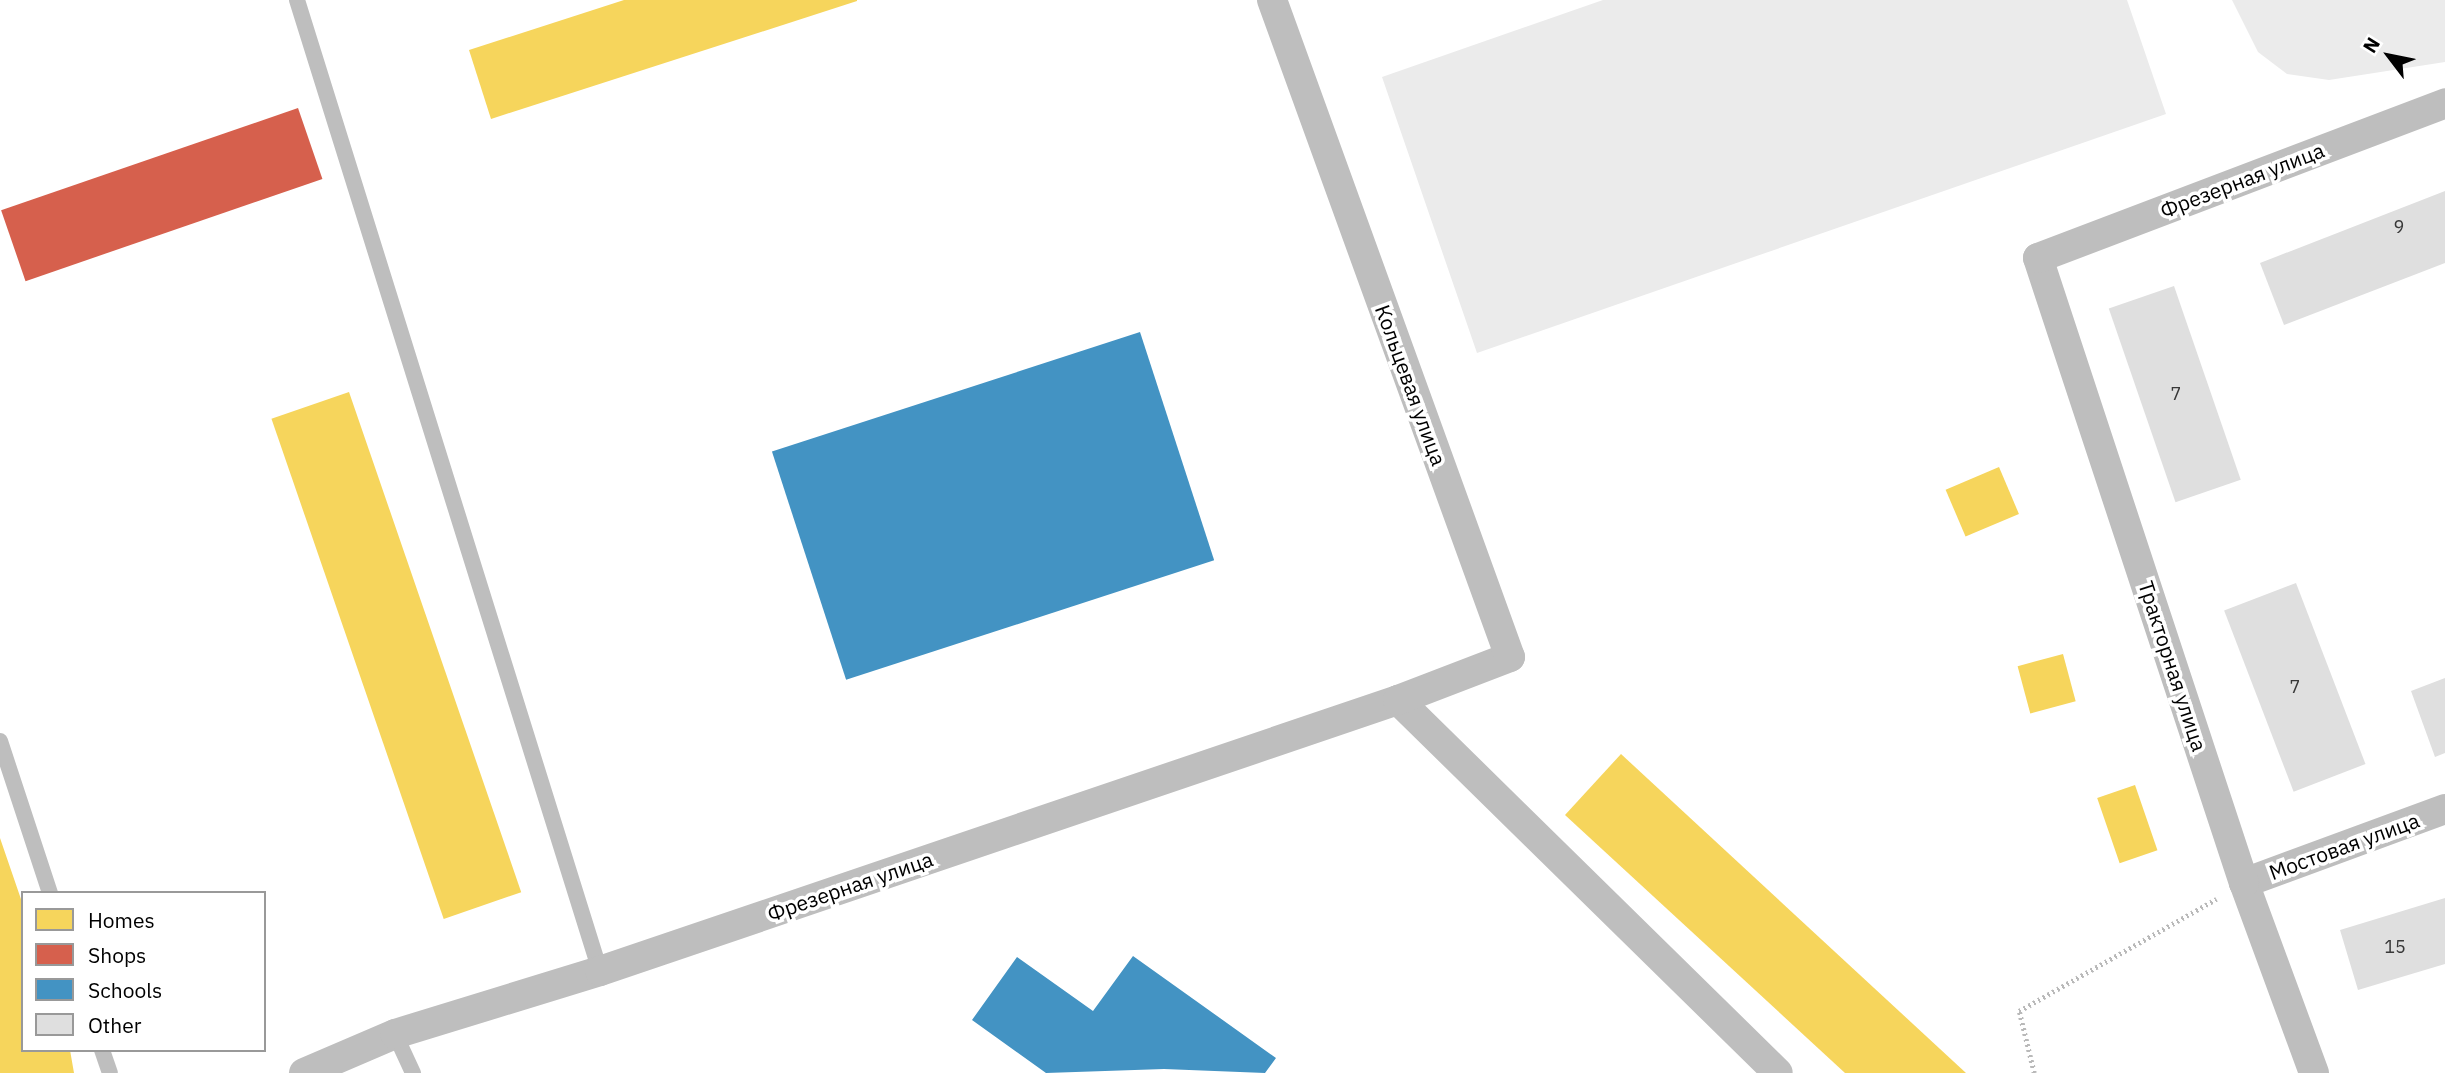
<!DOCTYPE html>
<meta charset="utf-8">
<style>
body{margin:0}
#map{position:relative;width:2445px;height:1073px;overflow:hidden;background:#fff;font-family:"IBM Plex Sans",sans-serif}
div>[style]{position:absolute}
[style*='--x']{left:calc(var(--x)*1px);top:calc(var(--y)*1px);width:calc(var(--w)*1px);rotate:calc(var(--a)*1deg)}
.green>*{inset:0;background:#ebebeb}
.homes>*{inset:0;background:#f6d55c;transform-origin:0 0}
.shops>*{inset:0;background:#d6604d;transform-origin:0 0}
.schools>*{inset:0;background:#4393c3;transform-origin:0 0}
.building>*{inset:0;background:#dfdfdf;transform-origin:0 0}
.path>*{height:4.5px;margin-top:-2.25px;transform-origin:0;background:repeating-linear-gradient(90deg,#b9b9b9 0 2px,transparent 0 5.5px)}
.service>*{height:16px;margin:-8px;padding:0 8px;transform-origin:8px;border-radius:8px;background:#bebebe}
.minor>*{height:30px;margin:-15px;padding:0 15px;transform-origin:15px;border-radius:15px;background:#bebebe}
span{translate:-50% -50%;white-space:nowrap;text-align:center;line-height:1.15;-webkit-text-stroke:7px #fff;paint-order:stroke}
.number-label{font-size:18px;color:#383838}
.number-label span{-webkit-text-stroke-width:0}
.street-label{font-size:21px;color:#000}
.legend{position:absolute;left:21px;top:891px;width:245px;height:161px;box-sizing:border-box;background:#fff;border:2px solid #999;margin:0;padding:9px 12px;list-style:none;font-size:21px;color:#000}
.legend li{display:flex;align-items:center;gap:14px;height:35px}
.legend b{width:35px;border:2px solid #999}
.north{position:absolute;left:2354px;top:21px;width:70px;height:70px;-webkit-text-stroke:5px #fff;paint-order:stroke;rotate:302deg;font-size:19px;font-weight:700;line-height:28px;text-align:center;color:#000}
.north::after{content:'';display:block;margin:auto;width:24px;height:32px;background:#000;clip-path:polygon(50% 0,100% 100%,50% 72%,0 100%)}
</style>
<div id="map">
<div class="green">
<div style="clip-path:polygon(1603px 0,2127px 0,2166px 114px,1477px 353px,1382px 77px)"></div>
<div style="clip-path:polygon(2232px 0,2445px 0,2445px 62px,2329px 80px,2287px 74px,2258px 52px)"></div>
</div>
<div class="homes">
<div style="clip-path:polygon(624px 0,857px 0,857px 1px,491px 119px,469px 50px)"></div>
<div style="left:349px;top:392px;width:529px;height:82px;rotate:71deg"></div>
<div style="left:1999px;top:467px;width:51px;height:58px;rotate:67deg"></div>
<div style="left:2063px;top:654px;width:49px;height:47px;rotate:75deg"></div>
<div style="clip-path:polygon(1621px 754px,1966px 1073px,1845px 1073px,1565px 815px)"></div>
<div style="left:2135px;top:785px;width:69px;height:40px;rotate:71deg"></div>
<div style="clip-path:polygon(0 838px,23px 905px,23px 1050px,70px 1050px,74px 1073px,0 1073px)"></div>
</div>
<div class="shops">
<div style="left:298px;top:108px;width:75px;height:314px;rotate:71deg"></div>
</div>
<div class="schools">
<div style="left:1140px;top:332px;width:240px;height:387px;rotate:72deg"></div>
<div style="clip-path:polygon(1133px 956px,1276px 1058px,1265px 1073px,1164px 1069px,1046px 1073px,972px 1020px,1017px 957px,1093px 1011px)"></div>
</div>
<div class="building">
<div style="clip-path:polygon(2445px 191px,2445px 263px,2284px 325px,2260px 263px)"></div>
<div style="left:2174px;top:286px;width:205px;height:69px;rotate:71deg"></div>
<div style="left:2296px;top:583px;width:194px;height:77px;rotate:69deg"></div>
<div style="clip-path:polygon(2445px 678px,2445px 753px,2435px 757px,2411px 691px)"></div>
<div style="clip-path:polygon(2445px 898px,2445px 964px,2358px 990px,2340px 930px)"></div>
</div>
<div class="path">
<div style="--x:2034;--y:1073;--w:64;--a:-103.6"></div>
<div style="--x:2019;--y:1011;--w:227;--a:-29.6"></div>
</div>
<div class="service">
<div style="--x:297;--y:0;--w:1017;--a:72.67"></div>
<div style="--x:0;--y:741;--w:160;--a:71.8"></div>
<div style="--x:395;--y:1034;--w:43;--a:65.2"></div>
<div style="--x:102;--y:1050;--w:24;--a:71"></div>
</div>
<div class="minor">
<div style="--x:1398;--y:700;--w:532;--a:44.47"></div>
<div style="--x:2244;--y:883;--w:214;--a:-20.2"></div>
<div style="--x:304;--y:1073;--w:99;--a:-23.2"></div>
<div style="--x:395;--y:1034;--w:214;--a:-17.1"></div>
<div style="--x:600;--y:971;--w:843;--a:-18.76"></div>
<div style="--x:1398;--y:700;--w:120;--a:-21"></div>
<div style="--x:1510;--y:657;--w:699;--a:-109.91"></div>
<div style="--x:2314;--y:1073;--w:202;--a:-110.2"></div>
<div style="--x:2244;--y:883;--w:658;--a:-108.24"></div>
<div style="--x:2038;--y:258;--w:436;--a:-20.8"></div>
</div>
<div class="number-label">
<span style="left:2399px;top:227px">9</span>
<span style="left:2176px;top:394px">7</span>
<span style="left:2295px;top:687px">7</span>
<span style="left:2395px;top:947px">15</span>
</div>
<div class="street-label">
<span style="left:2242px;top:180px;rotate:-21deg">Фрезерная улица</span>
<span style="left:1411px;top:385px;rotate:70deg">Кольцевая улица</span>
<span style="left:2173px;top:666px;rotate:72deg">Тракторная улица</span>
<span style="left:2344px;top:846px;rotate:-20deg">Мостовая улица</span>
<span style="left:850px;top:886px;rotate:-19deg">Фрезерная улица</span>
</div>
<ul class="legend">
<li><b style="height:19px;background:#f6d55c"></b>Homes</li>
<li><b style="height:19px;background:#d6604d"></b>Shops</li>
<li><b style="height:19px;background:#4393c3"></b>Schools</li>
<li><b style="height:19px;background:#dfdfdf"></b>Other</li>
</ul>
<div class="north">N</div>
</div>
